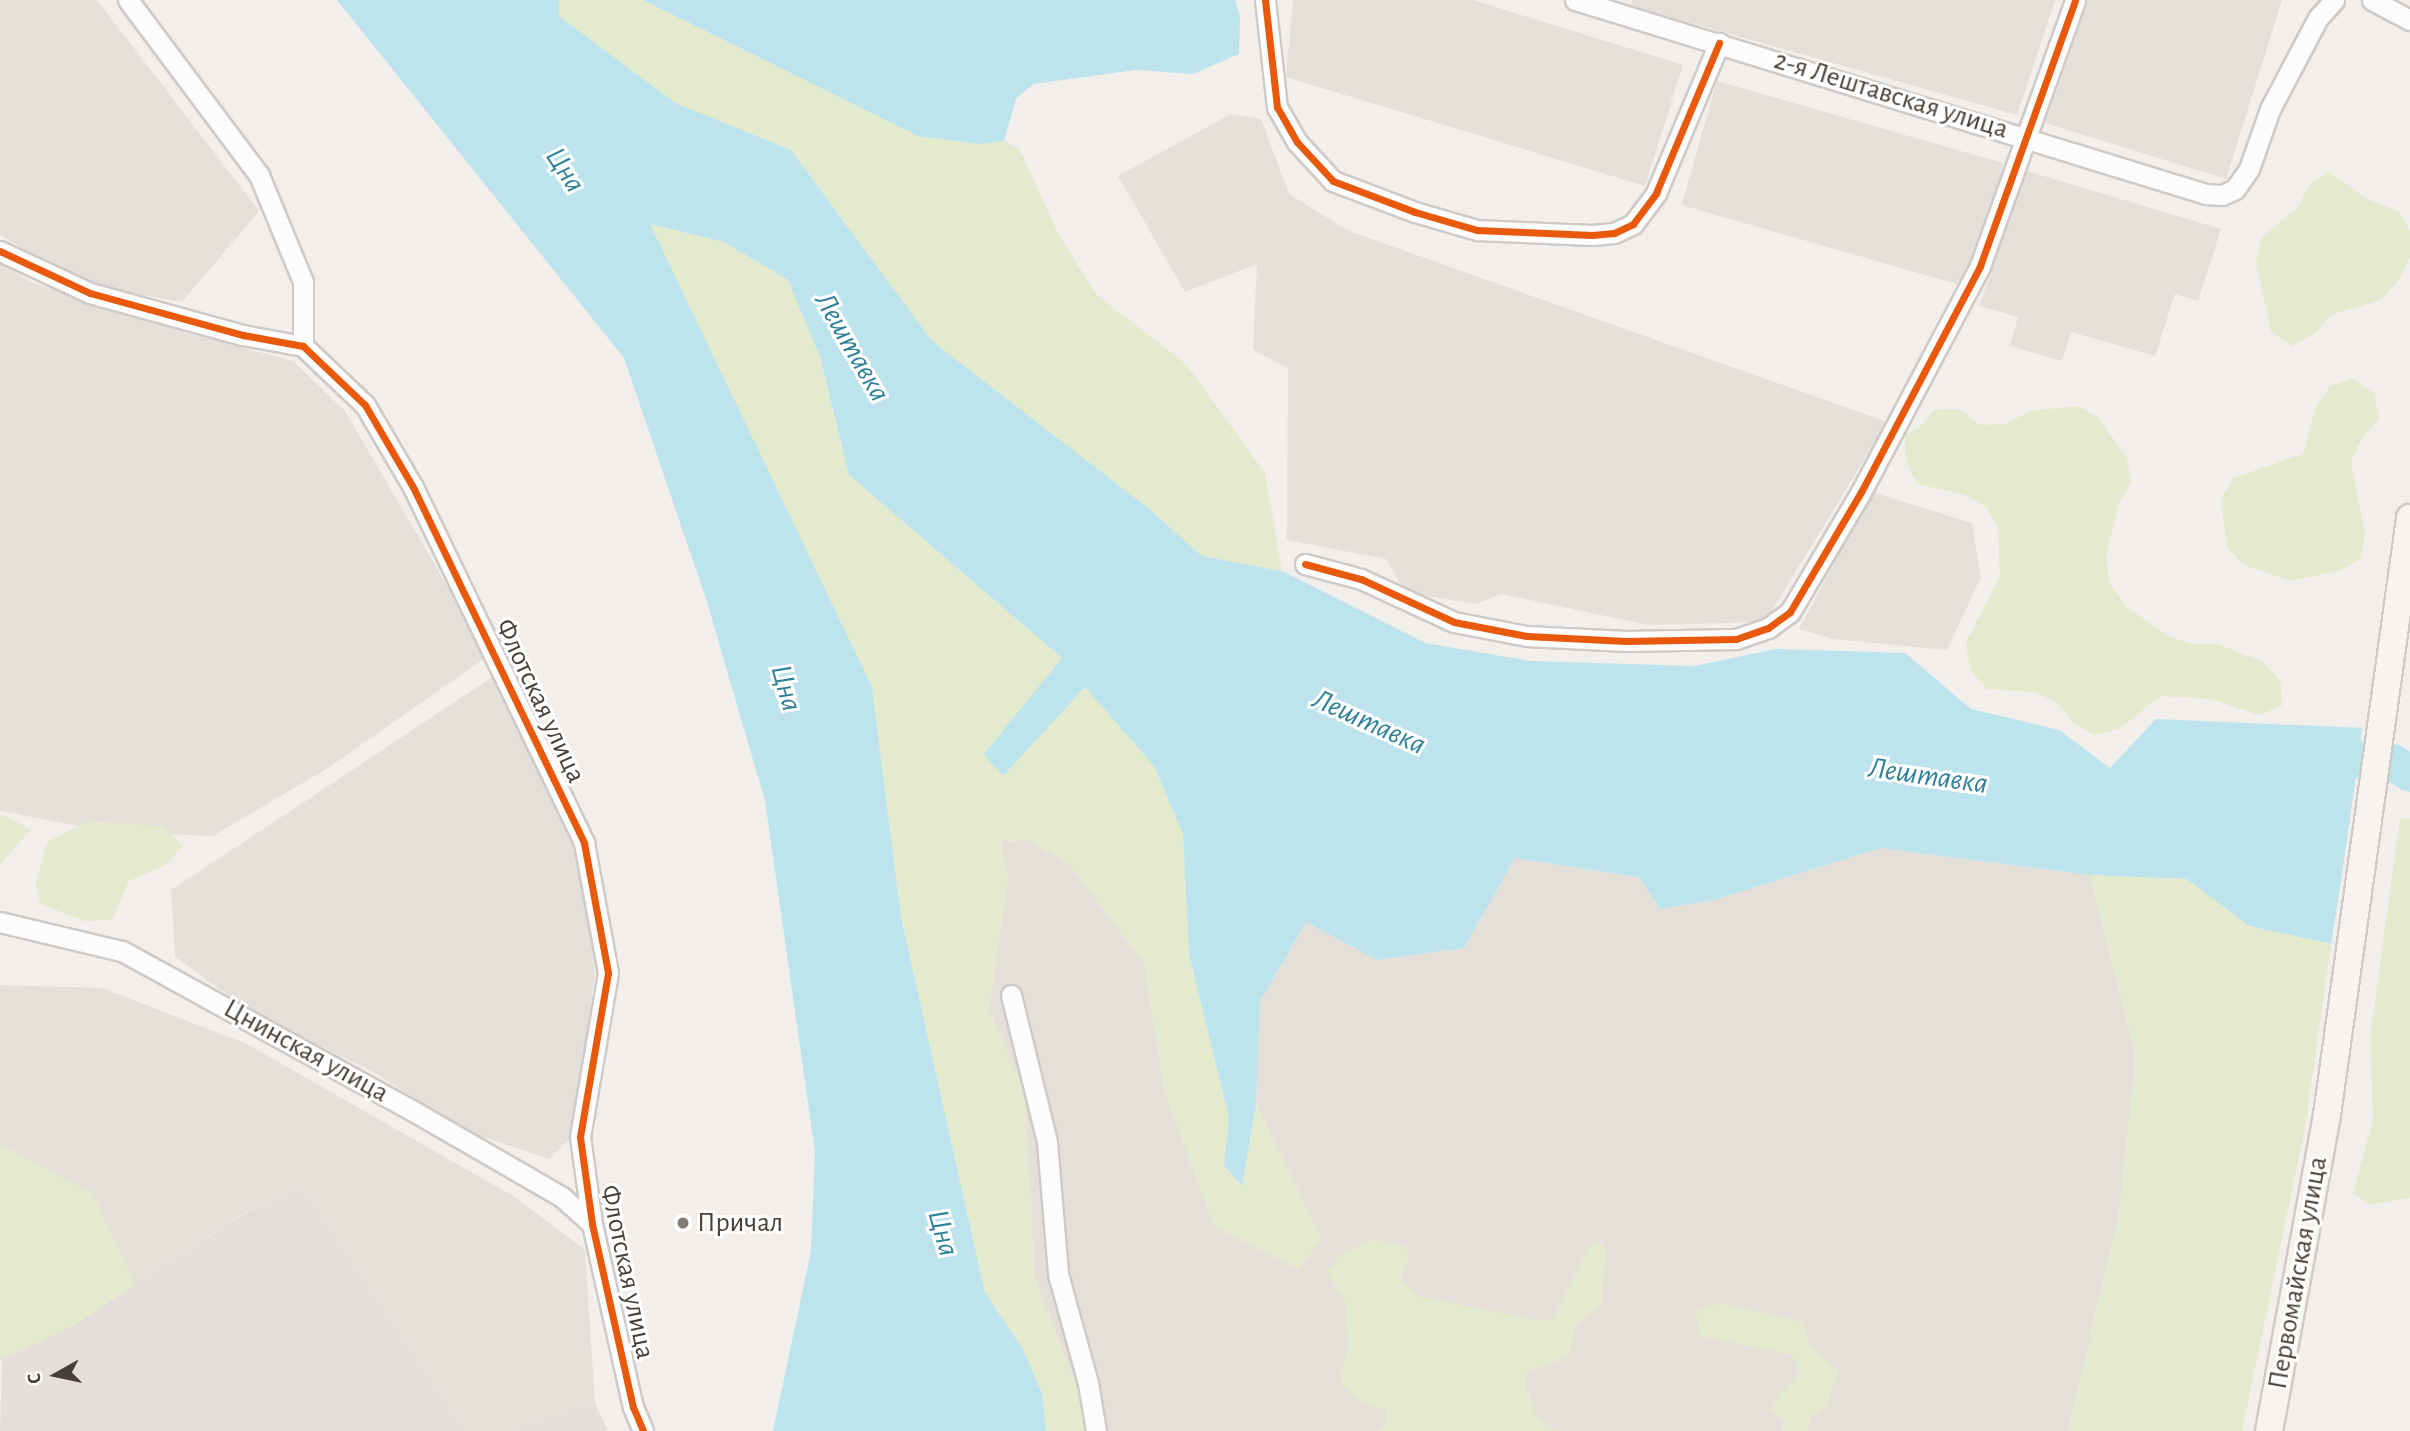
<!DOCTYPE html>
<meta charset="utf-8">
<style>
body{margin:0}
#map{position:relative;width:2410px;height:1431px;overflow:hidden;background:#f1eeec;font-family:"Alegreya Sans",sans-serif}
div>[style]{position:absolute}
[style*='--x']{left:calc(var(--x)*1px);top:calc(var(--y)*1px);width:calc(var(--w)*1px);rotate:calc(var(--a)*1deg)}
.residential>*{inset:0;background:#e5dfd9;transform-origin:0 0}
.industrial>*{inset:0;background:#e3dedb}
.green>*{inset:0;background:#e4eacd}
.water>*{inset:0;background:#bde4ed}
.pier>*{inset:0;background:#f1eeec}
.river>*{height:37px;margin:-18.5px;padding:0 18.5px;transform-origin:18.5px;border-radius:18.5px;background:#bde4ed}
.roads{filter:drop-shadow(2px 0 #cecac8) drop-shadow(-2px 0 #cecac8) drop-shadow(0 2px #cecac8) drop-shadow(0 -2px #cecac8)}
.minor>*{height:19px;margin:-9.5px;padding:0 9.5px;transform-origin:9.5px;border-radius:9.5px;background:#fdfcfc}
.secondary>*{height:26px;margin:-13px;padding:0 13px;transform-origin:13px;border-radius:13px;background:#f7f3ef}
.cycleway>*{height:7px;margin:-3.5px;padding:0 3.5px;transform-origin:3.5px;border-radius:3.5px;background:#e8590c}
.dots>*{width:19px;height:19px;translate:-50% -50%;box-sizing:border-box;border:4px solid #fff;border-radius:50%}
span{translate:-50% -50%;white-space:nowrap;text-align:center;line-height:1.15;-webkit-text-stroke:6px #fff;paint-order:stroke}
.street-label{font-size:28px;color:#473e37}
.poi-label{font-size:28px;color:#473e37}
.left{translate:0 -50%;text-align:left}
.water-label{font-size:30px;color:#2e8098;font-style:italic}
.north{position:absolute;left:21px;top:1340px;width:70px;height:70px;-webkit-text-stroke:5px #fff;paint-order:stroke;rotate:261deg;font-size:19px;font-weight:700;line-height:28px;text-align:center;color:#473e37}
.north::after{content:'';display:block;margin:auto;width:24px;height:32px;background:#473e37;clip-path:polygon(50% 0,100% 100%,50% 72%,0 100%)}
</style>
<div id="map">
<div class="residential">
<div style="clip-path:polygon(0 0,97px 0,259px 211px,182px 302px,110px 289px,47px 262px,0 235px)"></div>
<div style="clip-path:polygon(1293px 0,1473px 0,1683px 65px,1645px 186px,1286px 77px)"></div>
<div style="clip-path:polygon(1632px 0,2055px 0,2017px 115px,1631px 6px)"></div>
<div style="clip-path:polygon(2089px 0,2282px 0,2226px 179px,2045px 123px)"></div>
<div style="left:1717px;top:81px;width:298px;height:129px;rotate:16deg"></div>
<div style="clip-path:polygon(1231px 114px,1261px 119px,1289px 194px,1349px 231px,1887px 422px,1765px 622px,1648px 625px,1501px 594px,1477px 604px,1406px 593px,1386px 559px,1287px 540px,1288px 368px,1253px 350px,1257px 264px,1185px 292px,1118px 176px)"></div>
<div style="clip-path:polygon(2027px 171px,2221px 229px,2198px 301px,2175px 294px,2155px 356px,2071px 332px,2062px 361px,2010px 346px,2018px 317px,1979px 306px)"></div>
<div style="clip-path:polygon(0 264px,33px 283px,186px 333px,293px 361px,345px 411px,488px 656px,328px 768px,213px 836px,111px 832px,0 811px)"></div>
<div style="clip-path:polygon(1872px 492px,1972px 523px,1981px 577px,1947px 650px,1833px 639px,1799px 629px)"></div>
<div style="clip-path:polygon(497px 674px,566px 820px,584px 872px,595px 972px,574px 1134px,549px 1159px,468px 1132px,373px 1072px,250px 1011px,175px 957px,171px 890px)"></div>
<div style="clip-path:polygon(1029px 840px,1070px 865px,1144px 963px,1165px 1094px,1322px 1240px,1256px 1105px,1260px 1001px,1306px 922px,1377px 960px,1464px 948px,1515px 858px,1639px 877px,1660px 909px,1714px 900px,1881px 848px,2090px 875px,2136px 1055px,2119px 1214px,2068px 1431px,1085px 1431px,1083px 1404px,1034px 1276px,1030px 1184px,989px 1008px,1008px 877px,1000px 841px)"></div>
<div style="clip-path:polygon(0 985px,102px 988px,247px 1044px,515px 1197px,585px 1250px,595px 1403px,518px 1431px,462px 1431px,301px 1188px,263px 1209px,255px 1206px,74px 1325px,0 1361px)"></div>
</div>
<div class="industrial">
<div style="clip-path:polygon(301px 1188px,462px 1431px,0 1431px,2px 1359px,74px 1325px,256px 1206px,263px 1209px)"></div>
<div style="clip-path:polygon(595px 1403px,607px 1429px,604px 1431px,518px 1431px)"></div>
</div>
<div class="green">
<div style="clip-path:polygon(559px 0,643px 0,918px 136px,981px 144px,1004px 141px,1019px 148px,1059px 235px,1097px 295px,1187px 365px,1265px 473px,1282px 571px,1202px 556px,1148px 508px,932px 341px,791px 150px,677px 104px,559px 16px)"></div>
<div style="clip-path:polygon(2328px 171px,2368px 200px,2399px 211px,2410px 231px,2410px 258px,2398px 281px,2380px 300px,2331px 315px,2315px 333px,2292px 346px,2271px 332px,2256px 262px,2261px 238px,2298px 207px,2309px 186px)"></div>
<div style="clip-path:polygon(649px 224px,724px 242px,788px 280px,820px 357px,849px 475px,1062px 658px,985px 754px,1003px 776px,1085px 686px,1154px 766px,1183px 834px,1189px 954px,1229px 1118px,1224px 1165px,1242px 1186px,1256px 1105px,1322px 1240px,1298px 1269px,1214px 1226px,1165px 1094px,1144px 963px,1070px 865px,1029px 840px,1000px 841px,1008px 877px,989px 1008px,1025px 1092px,1034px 1276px,1083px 1404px,1085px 1431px,1046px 1431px,1042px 1393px,1023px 1349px,985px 1293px,901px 917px,872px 687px)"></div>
<div style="clip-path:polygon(2353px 379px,2374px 393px,2379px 419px,2362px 438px,2351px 462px,2365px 534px,2361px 559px,2339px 571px,2291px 581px,2244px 565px,2227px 548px,2221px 499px,2233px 478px,2303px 454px,2315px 408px,2330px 386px)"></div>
<div style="clip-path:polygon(2077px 406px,2098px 417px,2127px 458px,2131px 482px,2118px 506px,2106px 558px,2110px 583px,2125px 606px,2169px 636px,2193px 644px,2217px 644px,2263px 662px,2281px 682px,2282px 706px,2259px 715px,2211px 699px,2161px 696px,2119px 729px,2095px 735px,2074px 724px,2059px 705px,2036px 692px,1987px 689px,1970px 670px,1966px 643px,2000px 576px,1998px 528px,1986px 507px,1966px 495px,1917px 484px,1906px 461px,1905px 435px,1919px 428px,1934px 410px,1959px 409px,1980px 425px,2006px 424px,2030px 411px)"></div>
<div style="clip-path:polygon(5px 815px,31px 830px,0 864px,0 816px)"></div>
<div style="clip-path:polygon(2400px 818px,2410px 819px,2410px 1198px,2370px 1205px,2353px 1193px,2373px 1120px,2370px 1038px)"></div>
<div style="clip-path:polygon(88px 821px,162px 826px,183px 846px,166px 865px,129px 881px,112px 920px,85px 921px,40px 904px,36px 883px,47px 842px)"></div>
<div style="clip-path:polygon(2090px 875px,2187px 879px,2249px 926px,2331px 944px,2305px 1128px,2242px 1431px,2068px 1431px,2119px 1214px,2136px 1055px)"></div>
<div style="clip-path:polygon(0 1144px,92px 1193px,136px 1285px,74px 1325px,0 1361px)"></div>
<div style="clip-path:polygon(1372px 1239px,1405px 1246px,1410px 1258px,1400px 1277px,1418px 1296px,1536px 1320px,1549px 1320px,1557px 1311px,1588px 1249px,1597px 1241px,1606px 1249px,1601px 1304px,1576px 1325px,1569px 1357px,1527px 1372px,1525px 1383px,1536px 1415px,1556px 1431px,1377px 1431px,1387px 1422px,1385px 1410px,1360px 1401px,1343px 1386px,1340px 1374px,1348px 1350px,1346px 1302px,1326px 1272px,1340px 1255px)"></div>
<div style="clip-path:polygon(1721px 1303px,1803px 1322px,1811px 1347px,1839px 1371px,1826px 1407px,1810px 1417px,1808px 1431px,1782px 1431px,1784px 1421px,1771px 1411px,1780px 1393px,1800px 1372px,1792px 1355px,1700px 1336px,1696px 1311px)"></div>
</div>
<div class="water">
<div style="clip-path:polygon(337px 0,559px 0,559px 16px,677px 104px,791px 150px,932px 341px,1148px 508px,1202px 556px,1282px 571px,1425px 643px,1530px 661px,1694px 666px,1776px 649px,1905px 653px,1971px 709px,2059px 730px,2110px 768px,2156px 719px,2365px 728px,2331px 944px,2249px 926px,2187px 879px,2090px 875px,1881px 848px,1714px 900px,1660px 909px,1639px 877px,1515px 858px,1464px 948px,1377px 960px,1306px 922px,1260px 1001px,1256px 1105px,1242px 1186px,1224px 1165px,1229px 1118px,1189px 954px,1183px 834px,1154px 766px,1085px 687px,1003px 776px,984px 754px,1062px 658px,849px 475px,820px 357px,788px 280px,724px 242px,650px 224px,872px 687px,901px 917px,985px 1293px,1023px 1349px,1042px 1393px,1046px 1431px,773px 1431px,811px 1251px,815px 1152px,765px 801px,707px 602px,624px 358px)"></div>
<div style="clip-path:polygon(643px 0,1235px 0,1240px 16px,1239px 54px,1193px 74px,1136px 70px,1033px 84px,1016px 99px,1004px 141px,981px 144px,918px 136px)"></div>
</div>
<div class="pier">
<div style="clip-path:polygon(2363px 724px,2368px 728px,2332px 948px)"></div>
</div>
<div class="river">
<div style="--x:2309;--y:755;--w:83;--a:4.8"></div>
<div style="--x:2392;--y:762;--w:21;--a:31"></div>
</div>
<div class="roads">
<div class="minor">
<div style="--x:128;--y:0;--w:219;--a:53.2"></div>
<div style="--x:259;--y:175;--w:116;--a:67.6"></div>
<div style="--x:303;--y:282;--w:64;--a:90"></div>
<div style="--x:1265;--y:0;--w:108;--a:83.6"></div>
<div style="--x:1277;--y:107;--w:40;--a:60.3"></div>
<div style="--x:1297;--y:142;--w:53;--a:47.3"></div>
<div style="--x:1333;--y:181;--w:88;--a:20.7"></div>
<div style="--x:1415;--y:212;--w:65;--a:16.2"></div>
<div style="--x:1477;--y:230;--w:115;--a:2.5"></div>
<div style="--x:1592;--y:235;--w:22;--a:-5"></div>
<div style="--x:1614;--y:233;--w:21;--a:-25"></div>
<div style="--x:1633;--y:224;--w:39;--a:-53"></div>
<div style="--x:1656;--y:193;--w:163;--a:-67.2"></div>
<div style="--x:1575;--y:0;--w:660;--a:17.09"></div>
<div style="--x:2206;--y:194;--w:16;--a:4"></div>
<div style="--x:2222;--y:195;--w:14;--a:-25"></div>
<div style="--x:2235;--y:189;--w:24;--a:-55"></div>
<div style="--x:2249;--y:169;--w:64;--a:-70.7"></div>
<div style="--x:2270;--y:109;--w:103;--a:-62.2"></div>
<div style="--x:2318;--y:18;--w:24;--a:-48"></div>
<div style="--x:2372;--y:0;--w:43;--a:27.8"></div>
<div style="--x:0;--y:251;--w:99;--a:25"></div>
<div style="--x:90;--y:293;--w:159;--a:15.4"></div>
<div style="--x:243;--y:335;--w:61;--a:10.4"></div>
<div style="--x:303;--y:346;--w:86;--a:43.6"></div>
<div style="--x:365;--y:405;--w:95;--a:59.7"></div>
<div style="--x:413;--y:487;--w:395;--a:64.3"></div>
<div style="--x:584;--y:843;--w:132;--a:79.5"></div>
<div style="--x:608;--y:973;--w:166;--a:99.7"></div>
<div style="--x:580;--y:1137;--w:88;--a:82.1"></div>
<div style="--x:592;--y:1224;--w:188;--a:77.4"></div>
<div style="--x:633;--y:1407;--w:26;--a:67"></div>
<div style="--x:1305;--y:564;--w:58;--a:15"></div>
<div style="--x:1361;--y:579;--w:102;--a:24.8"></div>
<div style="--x:1454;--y:622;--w:74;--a:10.9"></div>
<div style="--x:1527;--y:636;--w:99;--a:2.9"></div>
<div style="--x:1626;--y:641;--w:110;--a:-1"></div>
<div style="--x:1736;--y:639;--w:34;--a:-19"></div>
<div style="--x:1768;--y:628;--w:27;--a:-36"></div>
<div style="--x:1790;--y:612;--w:139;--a:-59.4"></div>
<div style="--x:1861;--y:492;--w:255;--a:-62.2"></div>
<div style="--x:1980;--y:266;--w:282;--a:-70.3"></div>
<div style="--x:0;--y:922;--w:125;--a:13.4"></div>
<div style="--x:122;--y:951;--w:326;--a:28.8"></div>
<div style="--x:408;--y:1108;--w:178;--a:30"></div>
<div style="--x:562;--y:1197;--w:40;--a:42"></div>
<div style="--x:1011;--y:995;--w:151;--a:76.2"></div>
<div style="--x:1047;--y:1142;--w:132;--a:85.2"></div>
<div style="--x:1058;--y:1274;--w:113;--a:74.6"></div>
<div style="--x:1088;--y:1383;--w:49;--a:80.5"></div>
</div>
<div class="secondary">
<div style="--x:2269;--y:1431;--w:321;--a:-79.6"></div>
<div style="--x:2327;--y:1115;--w:603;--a:-82.08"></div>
</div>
</div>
<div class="cycleway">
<div style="--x:1265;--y:0;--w:108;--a:83.6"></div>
<div style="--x:1277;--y:107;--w:40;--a:60.3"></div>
<div style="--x:1297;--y:142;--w:53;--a:47.3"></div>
<div style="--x:1333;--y:181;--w:88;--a:20.7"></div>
<div style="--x:1415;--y:212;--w:65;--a:16.2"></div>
<div style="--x:1477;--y:230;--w:115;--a:2.5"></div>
<div style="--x:1592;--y:235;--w:22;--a:-5"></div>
<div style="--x:1614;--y:233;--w:21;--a:-25"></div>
<div style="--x:1633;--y:224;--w:39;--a:-53"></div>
<div style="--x:1656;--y:193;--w:163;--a:-67.2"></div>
<div style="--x:0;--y:251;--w:99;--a:25"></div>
<div style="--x:90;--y:293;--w:159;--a:15.4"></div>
<div style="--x:243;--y:335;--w:61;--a:10.4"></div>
<div style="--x:303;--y:346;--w:86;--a:43.6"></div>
<div style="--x:365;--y:405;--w:95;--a:59.7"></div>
<div style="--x:413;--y:487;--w:395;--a:64.3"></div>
<div style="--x:584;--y:843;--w:132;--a:79.5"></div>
<div style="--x:608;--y:973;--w:166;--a:99.7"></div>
<div style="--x:580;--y:1137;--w:88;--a:82.1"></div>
<div style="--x:592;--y:1224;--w:188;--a:77.4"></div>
<div style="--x:633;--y:1407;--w:26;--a:67"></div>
<div style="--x:1305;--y:564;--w:58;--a:15"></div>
<div style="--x:1361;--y:579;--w:102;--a:24.8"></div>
<div style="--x:1454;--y:622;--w:74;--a:10.9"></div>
<div style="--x:1527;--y:636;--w:99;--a:2.9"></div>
<div style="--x:1626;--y:641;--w:110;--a:-1"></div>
<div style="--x:1736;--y:639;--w:34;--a:-19"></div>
<div style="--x:1768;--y:628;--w:27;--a:-36"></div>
<div style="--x:1790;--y:612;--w:139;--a:-59.4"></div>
<div style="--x:1861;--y:492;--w:255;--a:-62.2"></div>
<div style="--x:1980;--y:266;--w:282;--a:-70.3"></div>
</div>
<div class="dots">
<div style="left:683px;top:1223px;background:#827c76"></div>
</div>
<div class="street-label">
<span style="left:1891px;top:95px;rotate:17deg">2-я Лештавская улица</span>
<span style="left:540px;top:701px;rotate:65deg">Флотская улица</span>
<span style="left:306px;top:1051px;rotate:29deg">Цнинская улица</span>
<span style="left:627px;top:1272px;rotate:78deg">Флотская улица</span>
<span style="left:2298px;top:1273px;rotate:-80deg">Первомайская улица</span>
</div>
<div class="poi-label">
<span class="left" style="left:697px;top:1223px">Причал</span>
</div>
<div class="water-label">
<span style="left:565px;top:170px;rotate:57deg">Цна</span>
<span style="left:852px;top:347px;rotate:60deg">Лештавка</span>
<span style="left:786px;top:688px;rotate:74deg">Цна</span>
<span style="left:1369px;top:722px;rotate:24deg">Лештавка</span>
<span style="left:1928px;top:776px;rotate:8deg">Лештавка</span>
<span style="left:943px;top:1233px;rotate:74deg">Цна</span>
</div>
<div class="north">С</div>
</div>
